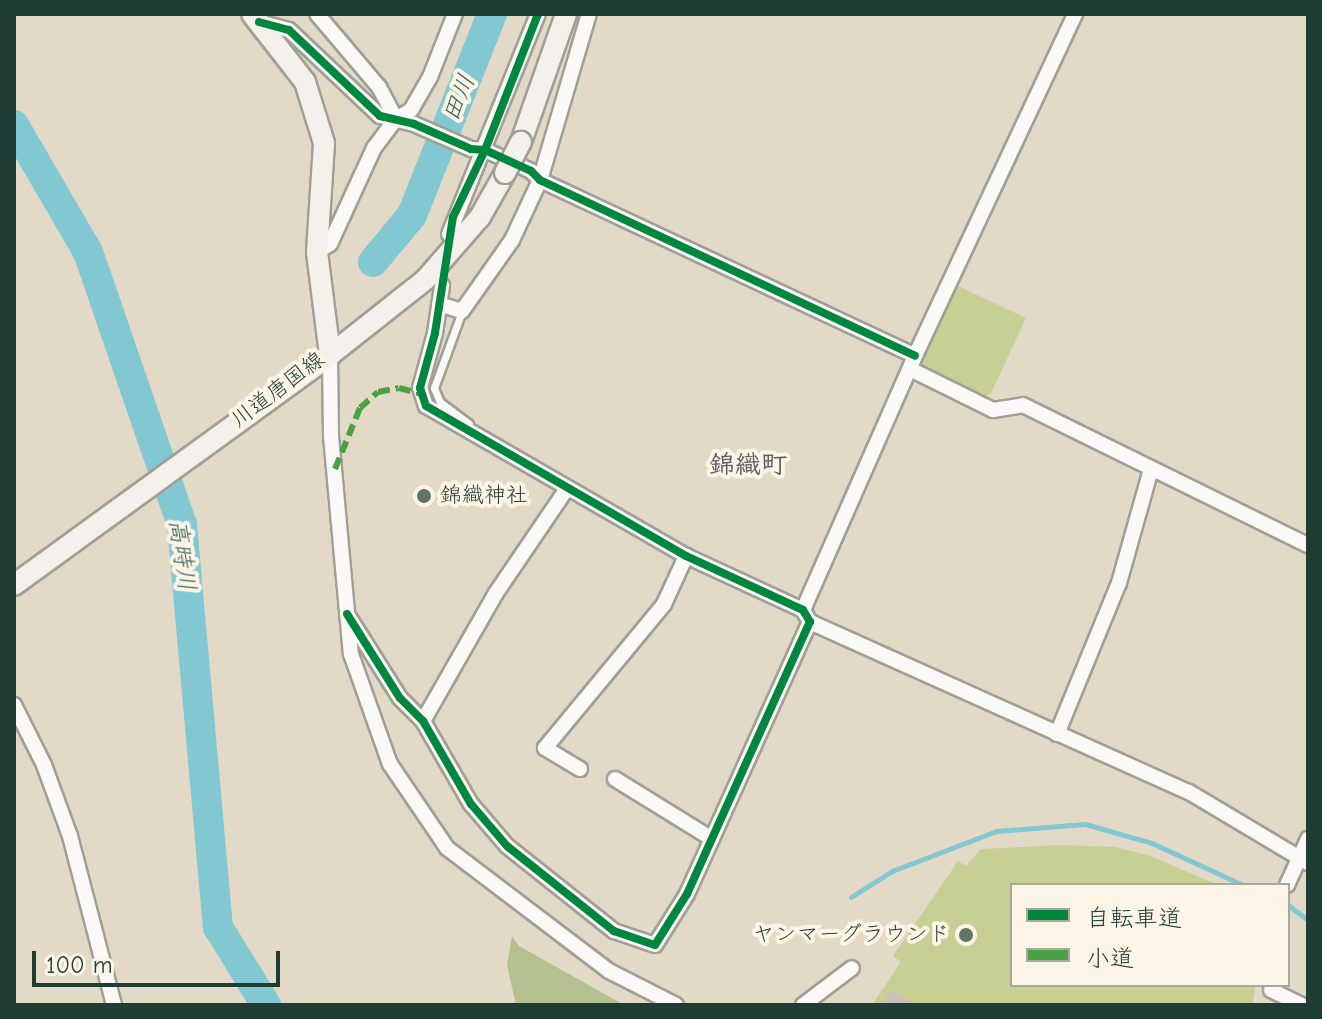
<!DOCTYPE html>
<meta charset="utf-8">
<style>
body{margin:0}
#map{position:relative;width:1322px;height:1019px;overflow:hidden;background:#e2d9c7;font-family:"Comic Neue","Klee One",sans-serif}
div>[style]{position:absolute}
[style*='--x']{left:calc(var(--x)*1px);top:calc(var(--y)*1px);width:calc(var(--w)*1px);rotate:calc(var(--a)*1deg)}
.green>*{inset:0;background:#c8cf94}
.forest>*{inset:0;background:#b4c08e}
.stream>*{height:5px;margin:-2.5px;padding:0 2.5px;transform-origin:2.5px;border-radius:2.5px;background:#82c8d2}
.river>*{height:30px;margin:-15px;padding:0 15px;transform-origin:15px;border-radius:15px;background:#82c8d2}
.building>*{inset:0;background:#cdbebe}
.roads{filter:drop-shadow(2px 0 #a09f93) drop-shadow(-2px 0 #a09f93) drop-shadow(0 2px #a09f93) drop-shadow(0 -2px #a09f93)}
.lane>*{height:7px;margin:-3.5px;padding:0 3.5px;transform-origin:3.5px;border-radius:3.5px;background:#fbf9f7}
.street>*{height:14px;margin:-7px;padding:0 7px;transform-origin:7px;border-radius:7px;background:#fbf9f7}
.secondary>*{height:20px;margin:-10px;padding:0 10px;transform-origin:10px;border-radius:10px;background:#f4f1ec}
.bridges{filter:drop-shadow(2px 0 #a09f93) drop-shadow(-2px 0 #a09f93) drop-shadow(0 2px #a09f93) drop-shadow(0 -2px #a09f93)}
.secondary-bridge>*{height:20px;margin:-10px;padding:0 10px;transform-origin:10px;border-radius:10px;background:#f4f1ec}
.quiet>*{height:6px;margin-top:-3px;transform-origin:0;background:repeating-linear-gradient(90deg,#4da043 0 12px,transparent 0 18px)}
.cycleway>*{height:8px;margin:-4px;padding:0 4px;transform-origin:4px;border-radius:4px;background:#00873e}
.dots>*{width:22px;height:22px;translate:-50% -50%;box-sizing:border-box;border:4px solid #fcf5e5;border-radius:50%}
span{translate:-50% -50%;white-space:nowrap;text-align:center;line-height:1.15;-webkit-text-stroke:8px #fcf5e5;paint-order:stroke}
.street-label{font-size:22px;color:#1f3d34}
.poi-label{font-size:22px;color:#1f3d34}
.left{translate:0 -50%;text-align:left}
.right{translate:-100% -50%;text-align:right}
.water-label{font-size:24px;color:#2e5e5c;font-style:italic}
.quarter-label{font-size:26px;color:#5c5c65;font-weight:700}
.frame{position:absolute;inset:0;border:16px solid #1f3d34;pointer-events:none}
.legend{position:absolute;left:1010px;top:883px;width:280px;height:104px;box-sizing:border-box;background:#fcf5e5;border:2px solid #a4ab9e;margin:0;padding:10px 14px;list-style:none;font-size:24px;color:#1f3d34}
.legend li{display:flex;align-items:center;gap:16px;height:40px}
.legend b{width:40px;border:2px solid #a4ab9e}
.scale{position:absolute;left:32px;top:951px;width:248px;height:36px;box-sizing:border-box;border:4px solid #1f3d34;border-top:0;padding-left:10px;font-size:24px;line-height:28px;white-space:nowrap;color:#1f3d34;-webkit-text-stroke:6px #fcf5e5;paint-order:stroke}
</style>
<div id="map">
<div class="green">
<div style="clip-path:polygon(956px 285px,1026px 318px,991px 393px,984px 397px,923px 371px,918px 364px)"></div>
<div style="clip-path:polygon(1061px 845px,1115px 847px,1148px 855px,1218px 885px,1012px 885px,1012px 985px,1256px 985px,1252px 1005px,872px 1005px,901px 962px,893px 956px,958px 861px,966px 866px,981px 849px)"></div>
</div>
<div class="forest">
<div style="clip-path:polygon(512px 936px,519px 946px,624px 1005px,516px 1005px,507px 965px)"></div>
</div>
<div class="stream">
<div style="--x:851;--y:897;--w:49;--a:-32.4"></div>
<div style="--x:892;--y:871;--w:111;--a:-21"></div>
<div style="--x:996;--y:831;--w:89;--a:-4.5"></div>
<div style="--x:1085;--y:824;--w:70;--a:15.8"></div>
<div style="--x:1152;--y:843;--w:100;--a:24.8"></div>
<div style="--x:1288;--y:905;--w:25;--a:37"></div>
</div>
<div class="river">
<div style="--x:14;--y:125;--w:147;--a:59.8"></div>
<div style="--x:88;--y:252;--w:289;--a:71"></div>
<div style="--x:182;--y:525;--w:404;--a:84.9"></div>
<div style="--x:218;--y:927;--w:92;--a:58.4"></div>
<div style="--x:373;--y:262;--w:61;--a:-50.3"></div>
<div style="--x:412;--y:215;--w:216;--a:-68.3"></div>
</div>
<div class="building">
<div style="clip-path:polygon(891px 990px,916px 1005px,882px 1005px)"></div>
</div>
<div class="roads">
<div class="lane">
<div style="--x:462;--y:311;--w:82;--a:110"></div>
<div style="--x:434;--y:388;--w:15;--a:67"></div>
<div style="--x:440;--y:402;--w:36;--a:37"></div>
</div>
<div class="street">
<div style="--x:317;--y:14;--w:96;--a:49.7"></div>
<div style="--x:379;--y:87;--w:36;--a:62"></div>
<div style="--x:259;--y:22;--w:31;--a:15"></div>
<div style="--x:289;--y:30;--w:125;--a:43.4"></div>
<div style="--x:380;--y:116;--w:35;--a:13"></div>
<div style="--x:414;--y:124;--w:62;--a:23.7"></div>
<div style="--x:471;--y:149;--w:14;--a:4"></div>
<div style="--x:485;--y:150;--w:51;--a:24.5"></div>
<div style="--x:531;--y:171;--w:13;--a:45"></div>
<div style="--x:540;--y:180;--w:414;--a:25.1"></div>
<div style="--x:449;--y:234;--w:237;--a:-68"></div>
<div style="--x:317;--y:252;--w:15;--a:-32"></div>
<div style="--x:330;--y:244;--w:106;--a:-65.4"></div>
<div style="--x:374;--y:148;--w:36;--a:-53"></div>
<div style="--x:396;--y:119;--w:17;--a:-31"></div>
<div style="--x:411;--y:110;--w:38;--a:-60"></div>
<div style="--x:430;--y:77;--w:68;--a:-68.4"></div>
<div style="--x:439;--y:304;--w:24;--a:17"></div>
<div style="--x:462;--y:311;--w:87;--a:-54.8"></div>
<div style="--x:512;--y:240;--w:66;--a:-65"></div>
<div style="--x:540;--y:180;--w:173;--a:-73.6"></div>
<div style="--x:330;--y:355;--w:81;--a:89.3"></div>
<div style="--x:331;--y:436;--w:219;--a:84.8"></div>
<div style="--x:351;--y:654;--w:117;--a:70.5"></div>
<div style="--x:390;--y:764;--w:102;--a:55.8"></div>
<div style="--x:447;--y:848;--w:203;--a:37.2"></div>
<div style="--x:609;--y:971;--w:75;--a:26.9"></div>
<div style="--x:910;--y:369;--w:93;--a:26.3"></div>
<div style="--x:993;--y:410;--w:30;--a:-9"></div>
<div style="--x:1023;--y:405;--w:318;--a:26.2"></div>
<div style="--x:803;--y:610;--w:278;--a:-66.2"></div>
<div style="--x:915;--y:356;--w:378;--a:-64.9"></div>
<div style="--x:347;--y:614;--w:99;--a:57.8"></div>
<div style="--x:400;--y:698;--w:33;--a:45"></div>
<div style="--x:423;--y:721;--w:96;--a:60"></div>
<div style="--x:471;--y:804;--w:55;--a:49.4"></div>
<div style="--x:507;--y:846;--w:137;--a:38.5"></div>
<div style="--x:614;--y:931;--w:43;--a:18.9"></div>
<div style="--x:655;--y:945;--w:60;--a:-57.9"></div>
<div style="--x:687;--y:894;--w:299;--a:-65.7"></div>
<div style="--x:810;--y:622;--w:14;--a:-120"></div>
<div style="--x:803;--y:610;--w:129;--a:-155.2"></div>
<div style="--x:686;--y:556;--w:300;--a:-150"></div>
<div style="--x:426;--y:406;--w:19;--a:-108"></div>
<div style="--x:420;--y:388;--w:57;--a:-74.7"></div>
<div style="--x:435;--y:333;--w:48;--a:-81.5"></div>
<div style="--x:810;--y:622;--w:415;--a:24.2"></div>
<div style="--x:1189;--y:792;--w:139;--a:30.8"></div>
<div style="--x:14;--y:705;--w:67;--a:63.4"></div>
<div style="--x:44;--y:765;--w:76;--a:69.9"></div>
<div style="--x:70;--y:836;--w:175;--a:75.4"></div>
<div style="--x:423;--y:721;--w:147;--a:-60.3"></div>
<div style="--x:496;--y:593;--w:125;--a:-55.8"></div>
<div style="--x:1057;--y:734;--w:163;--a:-67.7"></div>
<div style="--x:1119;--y:583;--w:118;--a:-74.3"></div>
<div style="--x:580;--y:769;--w:41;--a:-149"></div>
<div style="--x:545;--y:748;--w:187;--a:-50.4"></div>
<div style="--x:664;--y:604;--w:53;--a:-65.4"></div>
<div style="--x:615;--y:779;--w:114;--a:31.7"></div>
<div style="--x:1287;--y:885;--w:51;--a:-65.5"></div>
<div style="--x:1271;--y:990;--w:34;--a:26"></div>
<div style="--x:803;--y:1005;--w:61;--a:-37.1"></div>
</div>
<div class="secondary">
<div style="--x:521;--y:142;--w:136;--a:-70.6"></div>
<div style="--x:330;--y:355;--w:121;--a:-38.3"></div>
<div style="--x:425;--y:280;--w:84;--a:-48.9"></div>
<div style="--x:480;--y:217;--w:51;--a:-60.4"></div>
<div style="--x:14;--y:585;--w:391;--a:-36"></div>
<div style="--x:330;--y:355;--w:104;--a:-97.2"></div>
<div style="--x:317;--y:252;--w:109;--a:-86.3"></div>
<div style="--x:324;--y:143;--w:64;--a:-107.3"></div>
<div style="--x:305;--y:82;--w:86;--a:-127.9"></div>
</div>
</div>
<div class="bridges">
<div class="secondary-bridge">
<div style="--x:505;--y:173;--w:35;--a:-63"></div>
</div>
</div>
<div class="quiet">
<div style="--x:335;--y:469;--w:66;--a:-67.7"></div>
<div style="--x:360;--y:408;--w:24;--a:-42"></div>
<div style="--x:378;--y:392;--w:21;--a:-11"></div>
<div style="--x:399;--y:388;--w:24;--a:15"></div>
</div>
<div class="cycleway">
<div style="--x:259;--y:22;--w:31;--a:15"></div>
<div style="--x:289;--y:30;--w:125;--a:43.4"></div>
<div style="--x:380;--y:116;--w:35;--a:13"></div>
<div style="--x:414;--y:124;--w:62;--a:23.7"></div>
<div style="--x:471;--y:149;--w:14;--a:4"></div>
<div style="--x:485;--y:150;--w:51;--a:24.5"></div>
<div style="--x:531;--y:171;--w:13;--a:45"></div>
<div style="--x:540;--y:180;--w:414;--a:25.1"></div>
<div style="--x:347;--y:614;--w:99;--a:57.8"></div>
<div style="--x:400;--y:698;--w:33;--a:45"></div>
<div style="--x:423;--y:721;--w:96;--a:60"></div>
<div style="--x:471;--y:804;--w:55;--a:49.4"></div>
<div style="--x:507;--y:846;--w:137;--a:38.5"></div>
<div style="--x:614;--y:931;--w:43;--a:18.9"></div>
<div style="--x:655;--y:945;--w:60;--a:-57.9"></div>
<div style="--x:687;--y:894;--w:299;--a:-65.7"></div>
<div style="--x:810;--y:622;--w:14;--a:-120"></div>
<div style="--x:803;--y:610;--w:129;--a:-155.2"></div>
<div style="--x:686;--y:556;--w:300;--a:-150"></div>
<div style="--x:426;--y:406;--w:19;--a:-108"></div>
<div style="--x:420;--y:388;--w:57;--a:-74.7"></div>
<div style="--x:435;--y:333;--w:117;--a:-81.2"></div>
<div style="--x:453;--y:217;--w:74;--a:-64.5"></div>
<div style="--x:485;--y:150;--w:146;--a:-68.7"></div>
</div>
<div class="dots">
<div style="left:424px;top:496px;background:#637467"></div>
<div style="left:966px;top:935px;background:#637467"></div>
</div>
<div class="street-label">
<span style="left:278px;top:390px;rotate:-37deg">川道唐国線</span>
</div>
<div class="poi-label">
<span class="left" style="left:440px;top:496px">錦織神社</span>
<span class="right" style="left:950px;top:935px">ヤンマーグラウンド</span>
</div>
<div class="water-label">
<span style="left:459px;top:98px;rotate:-68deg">田川</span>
<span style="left:182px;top:555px;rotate:82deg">高時川</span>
</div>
<div class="quarter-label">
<span style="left:748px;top:466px">錦織町</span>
</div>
<div class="frame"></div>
<ul class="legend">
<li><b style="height:10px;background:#00873e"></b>自転車道</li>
<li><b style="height:10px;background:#4da043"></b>小道</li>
</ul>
<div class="scale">100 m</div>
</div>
